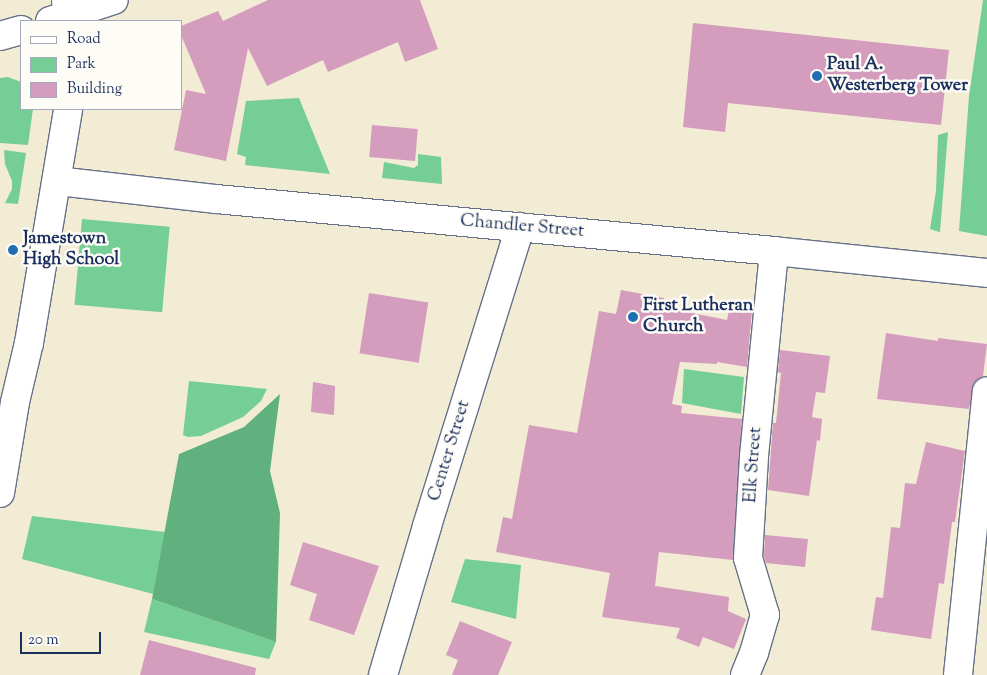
<!DOCTYPE html>
<style>
body{margin:0}
#map{position:relative;width:987px;height:675px;overflow:hidden;background:#f2ecd5;font-family:"Sorts Mill Goudy",serif}
div>[style]{position:absolute}
[style*='--x']{left:calc(var(--x)*1px);top:calc(var(--y)*1px);width:calc(var(--w)*1px);rotate:calc(var(--a)*1deg)}
.green>*{inset:0;background:#75ce95;transform-origin:0 0}
.forest>*{inset:0;background:#60b17e}
.building>*{inset:0;background:#d49cbd;transform-origin:0 0}
.roads{filter:drop-shadow(1px 0 #667188) drop-shadow(-1px 0 #667188) drop-shadow(0 1px #667188) drop-shadow(0 -1px #667188)}
.minor>*{height:28px;margin:-14px;padding:0 14px;transform-origin:14px;border-radius:14px;background:#fff}
.tertiary>*{height:28px;margin:-14px;padding:0 14px;transform-origin:14px;border-radius:14px;background:#fff}
.dots>*{width:14px;height:14px;translate:-50% -50%;box-sizing:border-box;border:2px solid #fdfcf7;border-radius:50%}
span{translate:-50% -50%;white-space:nowrap;text-align:center;line-height:1.15;-webkit-text-stroke:5px #fdfcf7;paint-order:stroke}
.poi-label{font-size:18px;color:#1b2f5e;font-weight:700}
.left{translate:0 -50%;text-align:left}
.street-label{font-size:18px;color:#1b2f5e}
.legend{position:absolute;left:20px;top:20px;width:162px;height:90px;box-sizing:border-box;background:#fdfcf7;border:1px solid #a3aaba;margin:0;padding:6px 9px;list-style:none;font-size:15px;color:#1b2f5e}
.legend li{display:flex;align-items:center;gap:10px;height:25px}
.legend b{width:25px;border:1px solid #a3aaba}
.scale{position:absolute;left:20px;top:632px;width:81px;height:22px;box-sizing:border-box;border:2px solid #1b2f5e;border-top:0;padding-left:6px;font-size:15px;line-height:18px;white-space:nowrap;color:#1b2f5e;-webkit-text-stroke:4px #fdfcf7;paint-order:stroke}
</style>
<div id="map">
<div class="green">
<div style="clip-path:polygon(983px 0,987px 0,987px 236px,959px 231px,969px 96px)"></div>
<div style="clip-path:polygon(8px 77px,21px 82px,21px 109px,33px 109px,28px 145px,0 143px,0 78px)"></div>
<div style="clip-path:polygon(299px 98px,330px 174px,245px 165px,246px 157px,237px 154px,246px 101px)"></div>
<div style="clip-path:polygon(948px 132px,940px 232px,939px 232px,930px 229px,936px 191px,938px 135px)"></div>
<div style="clip-path:polygon(4px 150px,26px 153px,18px 204px,5px 203px,12px 189px,12px 181px,5px 164px)"></div>
<div style="clip-path:polygon(418px 154px,441px 157px,442px 184px,382px 178px,384px 162px,414px 168px,418px 165px)"></div>
<div style="left:82px;top:219px;width:88px;height:86px;rotate:5deg"></div>
<div style="clip-path:polygon(684px 369px,744px 377px,741px 414px,682px 403px)"></div>
<div style="clip-path:polygon(189px 381px,267px 389px,261px 401px,243px 417px,201px 436px,188px 437px,183px 435px)"></div>
<div style="clip-path:polygon(32px 516px,165px 532px,153px 594px,22px 559px)"></div>
<div style="clip-path:polygon(465px 559px,521px 565px,516px 619px,451px 602px)"></div>
<div style="clip-path:polygon(152px 599px,276px 642px,269px 659px,144px 632px)"></div>
</div>
<div class="forest">
<div style="clip-path:polygon(280px 394px,270px 471px,280px 513px,276px 642px,152px 599px,179px 454px,244px 427px)"></div>
</div>
<div class="building">
<div style="clip-path:polygon(268px 0,420px 0,438px 49px,405px 62px,398px 42px,328px 72px,323px 60px,267px 86px,248px 48px,226px 161px,174px 150px,186px 90px,206px 94px,181px 35px,181px 26px,218px 11px,223px 21px)"></div>
<div style="clip-path:polygon(693px 23px,949px 50px,941px 125px,728px 103px,725px 132px,683px 127px)"></div>
<div style="left:372px;top:125px;width:46px;height:32px;rotate:5deg"></div>
<div style="clip-path:polygon(621px 290px,664px 298px,662px 307px,727px 320px,730px 306px,752px 310px,747px 367px,717px 362px,717px 364px,680px 362px,672px 404px,682px 406px,681px 413px,742px 419px,733px 560px,659px 552px,655px 586px,729px 597px,728px 611px,746px 619px,734px 649px,703px 637px,699px 647px,676px 638px,680px 628px,602px 617px,610px 573px,496px 552px,503px 517px,512px 519px,529px 425px,577px 433px,599px 311px,616px 314px)"></div>
<div style="left:369px;top:293px;width:60px;height:61px;rotate:9deg"></div>
<div style="clip-path:polygon(886px 333px,938px 341px,938px 338px,987px 344px,983px 376px,974px 382px,969px 409px,877px 399px)"></div>
<div style="clip-path:polygon(780px 350px,830px 356px,825px 393px,816px 392px,812px 417px,822px 419px,820px 441px,817px 440px,809px 496px,768px 490px,773px 423px,776px 423px,781px 373px,778px 372px)"></div>
<div style="clip-path:polygon(313px 382px,335px 386px,334px 415px,311px 412px)"></div>
<div style="clip-path:polygon(926px 442px,965px 451px,955px 522px,952px 522px,944px 584px,939px 583px,931px 639px,871px 630px,876px 597px,883px 598px,891px 527px,900px 528px,905px 483px,916px 484px)"></div>
<div style="clip-path:polygon(765px 535px,808px 539px,805px 567px,766px 563px,764px 556px)"></div>
<div style="clip-path:polygon(303px 542px,379px 566px,354px 635px,309px 620px,317px 594px,290px 585px)"></div>
<div style="clip-path:polygon(460px 621px,512px 642px,498px 675px,452px 675px,458px 660px,446px 655px)"></div>
<div style="clip-path:polygon(149px 640px,256px 668px,255px 675px,140px 675px)"></div>
</div>
<div class="roads">
<div class="minor">
<div style="--x:50;--y:21;--w:67;--a:-18.2"></div>
<div style="--x:0;--y:36;--w:22;--a:-16"></div>
<div style="--x:57;--y:181;--w:160;--a:6.5"></div>
<div style="--x:216;--y:199;--w:560;--a:5.32"></div>
<div style="--x:774;--y:251;--w:214;--a:5.9"></div>
<div style="--x:383;--y:675;--w:155;--a:-73.5"></div>
<div style="--x:427;--y:526;--w:313;--a:-72.7"></div>
<div style="--x:745;--y:675;--w:24;--a:-68"></div>
<div style="--x:754;--y:653;--w:40;--a:-74"></div>
<div style="--x:765;--y:615;--w:59;--a:-106.6"></div>
<div style="--x:748;--y:558;--w:102;--a:-86.6"></div>
<div style="--x:754;--y:456;--w:206;--a:-84.4"></div>
<div style="--x:958;--y:675;--w:285;--a:-84.2"></div>
</div>
<div class="tertiary">
<div style="--x:66;--y:0;--w:21;--a:85"></div>
<div style="--x:0;--y:493;--w:92;--a:-80.6"></div>
<div style="--x:15;--y:402;--w:61;--a:-76.7"></div>
<div style="--x:29;--y:343;--w:237;--a:-80.5"></div>
</div>
</div>
<div class="dots">
<div style="left:817px;top:76px;background:#1f6fb2"></div>
<div style="left:13px;top:250px;background:#1f6fb2"></div>
<div style="left:633px;top:317px;background:#1f6fb2"></div>
</div>
<div class="poi-label">
<span class="left" style="left:827px;top:76px">Paul A.<br>Westerberg Tower</span>
<span class="left" style="left:23px;top:250px">Jamestown<br>High School</span>
<span class="left" style="left:643px;top:317px">First Lutheran<br>Church</span>
</div>
<div class="street-label">
<span style="left:522px;top:227px;rotate:5deg">Chandler Street</span>
<span style="left:450px;top:451px;rotate:-73deg">Center Street</span>
<span style="left:754px;top:465px;rotate:-86deg">Elk Street</span>
</div>
<ul class="legend">
<li><b style="height:6px;background:#fff"></b>Road</li>
<li><b style="height:14px;background:#75ce95"></b>Park</li>
<li><b style="height:14px;background:#d49cbd"></b>Building</li>
</ul>
<div class="scale">20 m</div>
</div>
